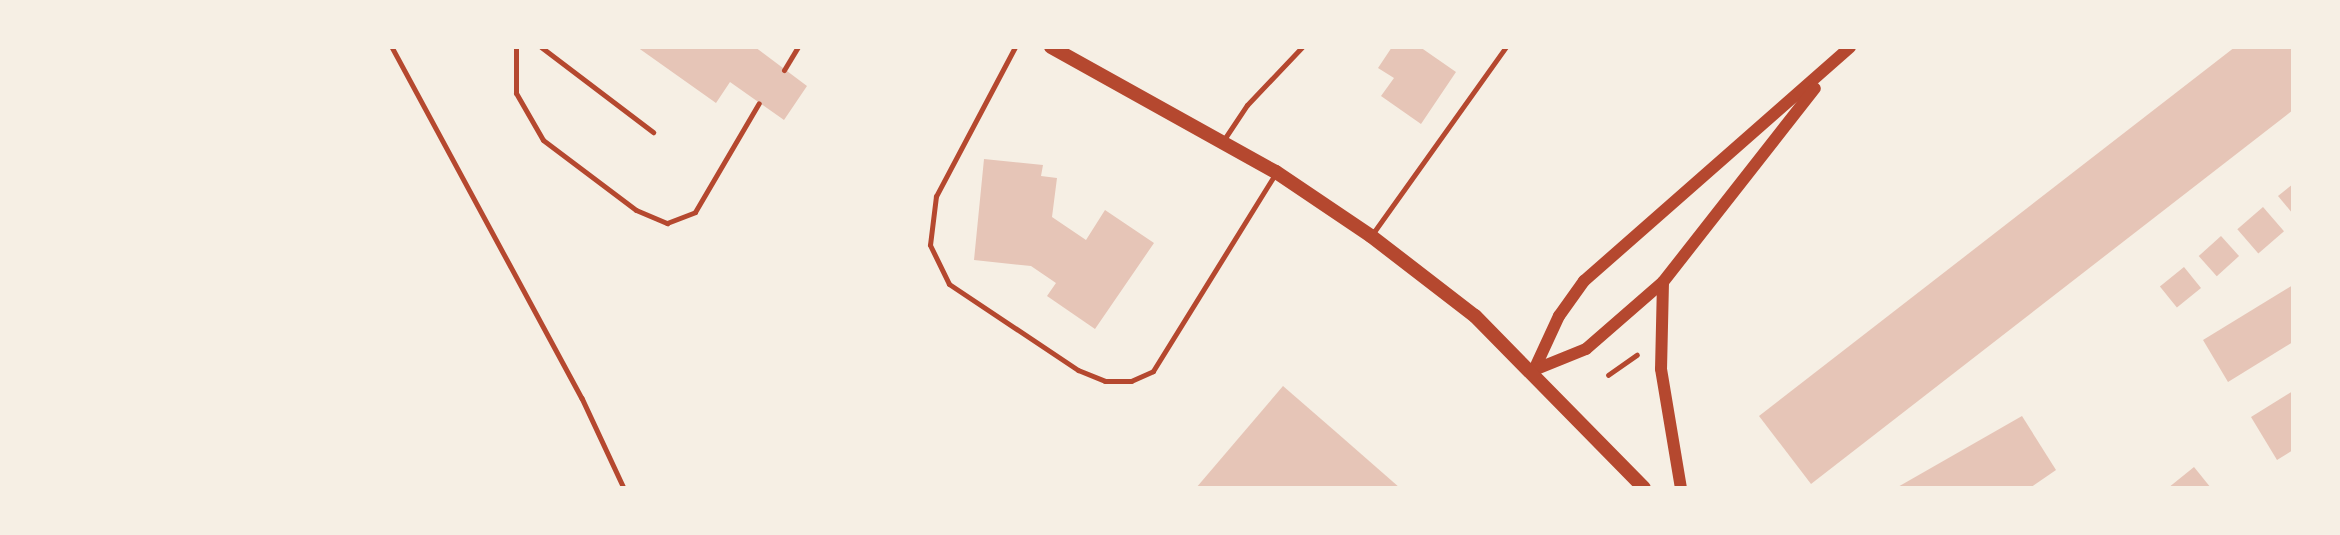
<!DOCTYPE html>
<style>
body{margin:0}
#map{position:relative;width:2340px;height:535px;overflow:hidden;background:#f6efe4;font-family:Signika,sans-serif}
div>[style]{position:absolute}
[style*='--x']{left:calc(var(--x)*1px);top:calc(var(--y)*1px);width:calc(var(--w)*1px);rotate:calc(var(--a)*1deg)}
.building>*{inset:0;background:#e6c5b7;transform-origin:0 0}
.path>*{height:4.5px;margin:-2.25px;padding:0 2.25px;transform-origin:2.25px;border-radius:2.25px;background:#b5482f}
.service>*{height:5px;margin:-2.5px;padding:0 2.5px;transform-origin:2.5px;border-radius:2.5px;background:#b5482f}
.tertiary>*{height:12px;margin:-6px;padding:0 6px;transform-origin:6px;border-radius:6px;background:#b5482f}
.secondary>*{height:14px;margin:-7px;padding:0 7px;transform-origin:7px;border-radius:7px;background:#b5482f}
span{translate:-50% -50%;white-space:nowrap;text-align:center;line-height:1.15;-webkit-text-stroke:7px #f6efe4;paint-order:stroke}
.frame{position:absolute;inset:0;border:49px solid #f6efe4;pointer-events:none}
</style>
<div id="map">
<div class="building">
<div style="clip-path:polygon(637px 47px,755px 47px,807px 86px,784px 120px,730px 82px,716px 103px)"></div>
<div style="clip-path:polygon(1392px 47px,1420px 47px,1456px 72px,1421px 124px,1381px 96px,1394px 78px,1378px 68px)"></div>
<div style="clip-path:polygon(2235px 47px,2293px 47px,2293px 110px,1811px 484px,1759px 416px)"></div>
<div style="clip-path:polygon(984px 159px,1043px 165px,1041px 176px,1057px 178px,1052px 217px,1086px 240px,1105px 210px,1154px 243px,1095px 329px,1047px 296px,1056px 283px,1031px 266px,974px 260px)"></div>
<div style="clip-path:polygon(2293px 184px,2293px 214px,2278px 196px)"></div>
<div style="left:2263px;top:207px;width:32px;height:34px;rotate:49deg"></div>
<div style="left:2221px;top:236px;width:27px;height:30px;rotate:48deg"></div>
<div style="left:2184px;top:267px;width:27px;height:31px;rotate:51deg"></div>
<div style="clip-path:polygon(2293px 285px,2293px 342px,2228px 382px,2203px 340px)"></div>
<div style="clip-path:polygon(1283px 386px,1336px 432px,1400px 488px,1196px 488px)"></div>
<div style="clip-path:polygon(2293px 391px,2293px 450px,2277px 460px,2251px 417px)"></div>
<div style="clip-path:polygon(2022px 416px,2056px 470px,2030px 488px,1896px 488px)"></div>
<div style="clip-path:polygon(2194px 467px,2211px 488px,2168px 488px)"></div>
</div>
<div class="path">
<div style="--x:392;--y:47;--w:399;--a:61.6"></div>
<div style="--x:582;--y:398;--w:99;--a:65"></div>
<div style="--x:1608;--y:375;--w:35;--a:-35"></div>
</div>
<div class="service">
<div style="--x:516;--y:47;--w:46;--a:90"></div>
<div style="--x:516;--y:93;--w:54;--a:60.1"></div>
<div style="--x:543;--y:140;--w:116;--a:37"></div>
<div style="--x:636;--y:210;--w:34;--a:23"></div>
<div style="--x:667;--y:223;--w:30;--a:-21"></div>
<div style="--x:695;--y:212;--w:126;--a:-59.6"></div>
<div style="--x:541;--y:47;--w:141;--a:37.2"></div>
<div style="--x:1015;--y:47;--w:169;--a:117.9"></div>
<div style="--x:936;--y:196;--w:49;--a:97"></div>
<div style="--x:930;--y:245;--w:43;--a:64"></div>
<div style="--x:949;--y:284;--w:155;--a:33.7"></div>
<div style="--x:1078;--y:370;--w:29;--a:22"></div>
<div style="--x:1105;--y:381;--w:26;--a:0"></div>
<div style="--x:1131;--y:381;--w:24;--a:-24"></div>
<div style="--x:1153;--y:371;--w:232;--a:-58.2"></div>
<div style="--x:784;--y:70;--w:27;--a:-59"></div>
<div style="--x:1223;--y:141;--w:43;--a:-56.3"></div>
<div style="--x:1247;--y:105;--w:80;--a:-46.5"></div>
<div style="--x:1371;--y:236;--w:232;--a:-54.5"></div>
</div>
<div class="tertiary">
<div style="--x:1663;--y:282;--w:87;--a:91.3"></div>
<div style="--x:1661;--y:369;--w:121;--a:80.5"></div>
<div style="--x:1534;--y:370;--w:60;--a:-65.2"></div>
<div style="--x:1559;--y:316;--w:43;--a:-54.5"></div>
<div style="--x:1584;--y:281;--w:354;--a:-41.3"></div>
<div style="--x:1534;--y:370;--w:56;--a:-22"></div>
<div style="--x:1586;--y:349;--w:102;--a:-41"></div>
<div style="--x:1663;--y:282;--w:246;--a:-51.9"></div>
</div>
<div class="secondary">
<div style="--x:1051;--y:47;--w:257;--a:29.1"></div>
<div style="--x:1276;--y:172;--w:115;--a:34"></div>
<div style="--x:1371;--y:236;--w:131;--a:37.6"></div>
<div style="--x:1475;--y:316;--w:241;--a:45.5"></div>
</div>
<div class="frame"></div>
</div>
